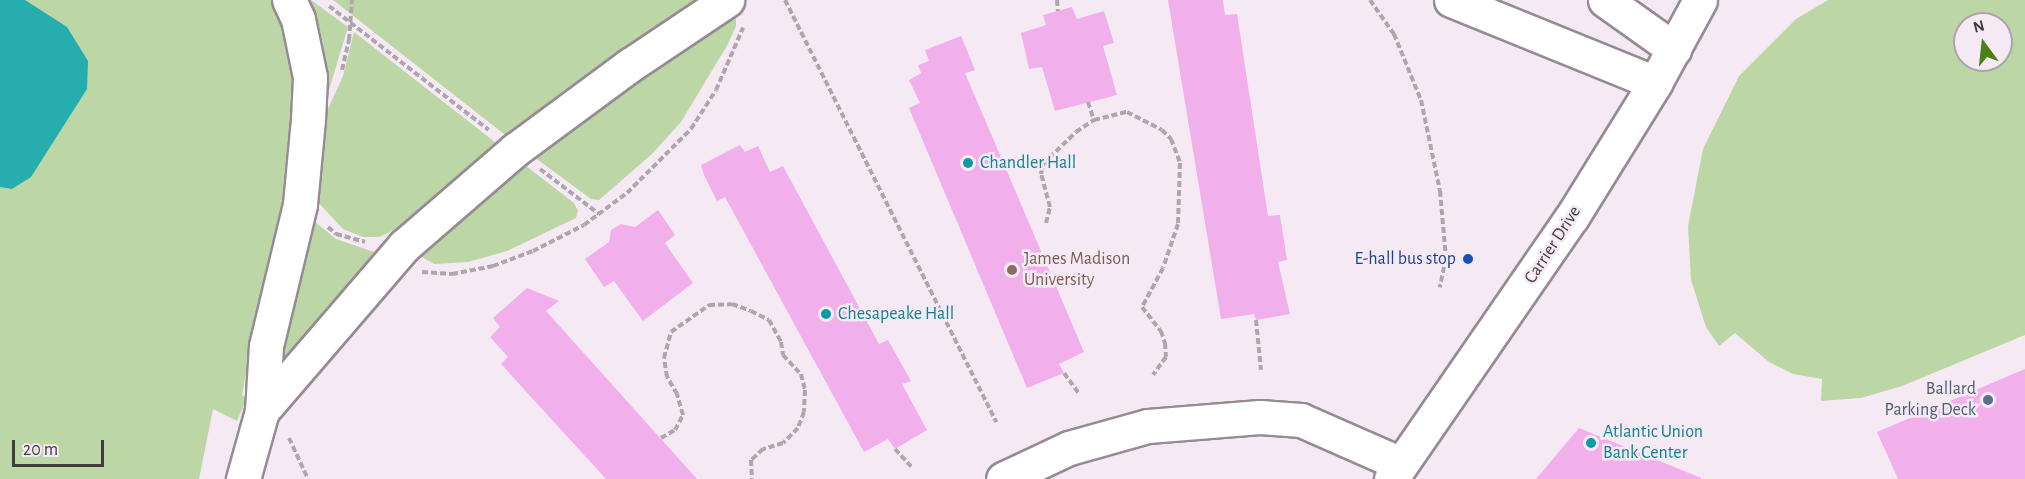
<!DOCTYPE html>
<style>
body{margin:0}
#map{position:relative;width:2025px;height:479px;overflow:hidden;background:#f5eaf4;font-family:"Alegreya Sans",sans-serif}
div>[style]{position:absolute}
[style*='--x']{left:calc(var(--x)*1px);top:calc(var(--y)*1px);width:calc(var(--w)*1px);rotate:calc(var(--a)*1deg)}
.green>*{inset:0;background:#bdd6a6}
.water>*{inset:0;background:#26adad}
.building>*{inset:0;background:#f1afec}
.path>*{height:4px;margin-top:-2px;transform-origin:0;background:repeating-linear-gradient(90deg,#aea6ad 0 6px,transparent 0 9px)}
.roads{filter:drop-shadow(2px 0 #968b95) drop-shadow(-2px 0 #968b95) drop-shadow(0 2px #968b95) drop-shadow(0 -2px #968b95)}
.minor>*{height:33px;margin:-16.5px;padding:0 16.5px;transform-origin:16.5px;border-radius:16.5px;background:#fff}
.dots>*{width:16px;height:16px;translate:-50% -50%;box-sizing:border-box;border:3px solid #f5eaf4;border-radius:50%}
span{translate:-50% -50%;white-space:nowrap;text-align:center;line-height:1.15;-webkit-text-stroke:5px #f5eaf4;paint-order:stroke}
.culture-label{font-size:18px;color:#0d838f}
.left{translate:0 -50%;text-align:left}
.street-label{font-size:18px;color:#3f3b3f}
.transit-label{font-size:18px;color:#164399}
.right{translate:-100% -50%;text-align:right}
.education-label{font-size:18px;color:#785e54}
.service-label{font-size:18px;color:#4e5e75}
.north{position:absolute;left:1953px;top:12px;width:60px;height:60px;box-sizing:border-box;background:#f5eaf4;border:2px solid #aca4ac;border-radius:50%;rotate:345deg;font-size:16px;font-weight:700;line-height:24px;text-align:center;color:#3f3b3f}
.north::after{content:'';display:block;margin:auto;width:21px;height:27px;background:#498018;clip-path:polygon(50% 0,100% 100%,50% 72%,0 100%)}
.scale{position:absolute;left:12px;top:440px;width:92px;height:27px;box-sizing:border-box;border:3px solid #3f3b3f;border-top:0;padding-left:8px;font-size:18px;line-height:21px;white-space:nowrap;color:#3f3b3f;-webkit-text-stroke:4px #f5eaf4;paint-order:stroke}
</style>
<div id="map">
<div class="green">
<div style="clip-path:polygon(0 0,275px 0,291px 40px,295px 142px,252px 370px,247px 369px,242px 395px,247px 398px,237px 421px,213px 409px,199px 479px,0 479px)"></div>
<div style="clip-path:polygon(311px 0,348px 27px,329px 90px,324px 86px,323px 43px)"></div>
<div style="clip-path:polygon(333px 0,706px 0,509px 138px)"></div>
<div style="clip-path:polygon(evenodd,1828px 0,2025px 0,2025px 335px,1902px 386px,1861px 398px,1821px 401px,1822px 379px,1793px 374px,1769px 362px,1735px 333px,1719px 346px,1706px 327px,1691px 280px,1688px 226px,1703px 149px,1739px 76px,1796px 19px,1828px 0,1965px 24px,2001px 24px,2001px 60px,1965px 60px,1965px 24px)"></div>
<div style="clip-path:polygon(730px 18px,736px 19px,736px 26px,728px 44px,681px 122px,652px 154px,599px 200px,591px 199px,530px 154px,605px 96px)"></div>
<div style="clip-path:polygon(354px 32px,500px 146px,418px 219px,379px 237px,363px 237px,343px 229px,315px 199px,318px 131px,343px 76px)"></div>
<div style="clip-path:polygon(521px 162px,574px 203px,578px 211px,576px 218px,507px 251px,468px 262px,434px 264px,419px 255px)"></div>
<div style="clip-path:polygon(314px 221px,336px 239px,380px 254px,286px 363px,281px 362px)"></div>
</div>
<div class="water">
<div style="clip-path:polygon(0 0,25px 0,67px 27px,88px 61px,87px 89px,31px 177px,12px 189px,0 187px)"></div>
</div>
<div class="building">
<div style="clip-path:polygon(1168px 0,1223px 0,1225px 15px,1237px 14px,1268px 216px,1280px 215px,1287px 260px,1278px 262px,1290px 314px,1256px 320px,1254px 314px,1221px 319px)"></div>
<div style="clip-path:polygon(1072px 7px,1077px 19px,1104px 11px,1114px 43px,1103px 46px,1117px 95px,1055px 111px,1042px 67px,1029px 69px,1021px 33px,1046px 25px,1043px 15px)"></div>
<div style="clip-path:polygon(961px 36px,975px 70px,965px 73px,1084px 352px,1059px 364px,1064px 373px,1027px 388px,909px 108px,920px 103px,909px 80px,921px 73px,918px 65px,929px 61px,925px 50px)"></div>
<div style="clip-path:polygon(740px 145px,745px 152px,758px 146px,770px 172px,783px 166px,879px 344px,888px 340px,911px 381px,902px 384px,927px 430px,895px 449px,888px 439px,864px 452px,725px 197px,717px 201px,704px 175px,701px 165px)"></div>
<div style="clip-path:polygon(658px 210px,675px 235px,665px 243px,693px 283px,643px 321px,614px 281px,604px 287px,585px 259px,609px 242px,611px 230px,621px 224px,635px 227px)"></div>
<div style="clip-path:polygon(527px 288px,559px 301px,546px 311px,697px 479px,606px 479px,501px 364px,508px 357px,490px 337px,500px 327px,493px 318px)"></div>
<div style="clip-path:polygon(2025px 369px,2025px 479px,1898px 479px,1877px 432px)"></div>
<div style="clip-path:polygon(1579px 428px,1701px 478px,1701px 479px,1536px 479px)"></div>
</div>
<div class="path">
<div style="--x:785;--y:0;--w:472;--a:63.4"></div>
<div style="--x:1057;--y:0;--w:11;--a:85"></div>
<div style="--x:1370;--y:0;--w:42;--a:54.8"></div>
<div style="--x:1394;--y:34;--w:71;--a:67.8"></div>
<div style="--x:1421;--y:100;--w:93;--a:78.2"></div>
<div style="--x:1440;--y:191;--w:67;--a:84.9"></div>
<div style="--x:1446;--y:258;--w:30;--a:102"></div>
<div style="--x:329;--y:6;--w:202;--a:37.8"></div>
<div style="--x:342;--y:70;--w:31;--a:-77"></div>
<div style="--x:349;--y:40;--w:40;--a:-85.7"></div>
<div style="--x:1088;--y:102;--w:19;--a:72"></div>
<div style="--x:540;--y:169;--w:74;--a:37.3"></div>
<div style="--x:1046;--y:223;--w:16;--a:-76"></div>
<div style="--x:1050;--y:207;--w:34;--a:-105"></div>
<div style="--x:1041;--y:174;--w:10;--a:-79"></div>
<div style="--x:1043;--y:164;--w:46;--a:-44.1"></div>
<div style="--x:1076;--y:132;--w:22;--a:-34"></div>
<div style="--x:1094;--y:120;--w:34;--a:-14"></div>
<div style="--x:1127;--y:112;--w:39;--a:27"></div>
<div style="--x:1162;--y:130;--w:13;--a:45"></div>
<div style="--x:1171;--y:139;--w:26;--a:69"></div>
<div style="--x:1180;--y:163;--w:61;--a:91.9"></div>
<div style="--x:1178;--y:224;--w:46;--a:108.8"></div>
<div style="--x:1163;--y:268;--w:44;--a:118.3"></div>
<div style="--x:1142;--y:307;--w:31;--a:52"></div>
<div style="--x:1161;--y:331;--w:13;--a:72"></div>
<div style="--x:1165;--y:343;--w:14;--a:86"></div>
<div style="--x:1166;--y:357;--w:22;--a:126"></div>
<div style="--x:328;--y:227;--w:11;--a:41"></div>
<div style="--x:336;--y:234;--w:30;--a:15"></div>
<div style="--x:422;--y:272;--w:30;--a:4"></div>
<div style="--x:452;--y:274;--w:42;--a:-11"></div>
<div style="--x:493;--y:266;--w:43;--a:-20.6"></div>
<div style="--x:533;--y:251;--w:57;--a:-27"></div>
<div style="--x:584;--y:225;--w:54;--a:-36.7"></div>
<div style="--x:627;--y:193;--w:91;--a:-45"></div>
<div style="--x:691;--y:129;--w:46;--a:-57.3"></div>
<div style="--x:716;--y:90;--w:68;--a:-66.5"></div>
<div style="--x:1256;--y:320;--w:50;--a:84.3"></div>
<div style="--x:1064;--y:373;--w:26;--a:54"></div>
<div style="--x:289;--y:438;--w:45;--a:65.1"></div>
<div style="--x:661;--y:438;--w:16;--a:-30"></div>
<div style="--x:675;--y:430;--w:17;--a:-62"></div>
<div style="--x:683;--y:415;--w:22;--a:-106"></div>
<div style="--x:677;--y:394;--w:20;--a:-120"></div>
<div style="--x:667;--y:377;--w:19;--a:-99"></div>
<div style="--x:664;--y:358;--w:27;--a:-75"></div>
<div style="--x:671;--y:332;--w:47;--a:-35.4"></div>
<div style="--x:709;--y:305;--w:23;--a:-2"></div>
<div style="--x:732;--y:304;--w:20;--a:20"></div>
<div style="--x:751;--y:311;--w:20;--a:27"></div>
<div style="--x:769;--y:320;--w:25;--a:61"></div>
<div style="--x:781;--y:342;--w:13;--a:81"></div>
<div style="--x:783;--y:355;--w:26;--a:47"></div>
<div style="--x:801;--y:374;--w:16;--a:76"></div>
<div style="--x:805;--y:390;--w:22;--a:93"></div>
<div style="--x:804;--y:412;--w:17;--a:111"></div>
<div style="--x:798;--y:428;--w:21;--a:135"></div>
<div style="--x:783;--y:443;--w:21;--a:163"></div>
<div style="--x:763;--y:449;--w:16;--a:137"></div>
<div style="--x:751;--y:460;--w:19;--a:87"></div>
<div style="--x:895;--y:449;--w:25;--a:47"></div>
</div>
<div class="roads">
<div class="minor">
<div style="--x:1451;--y:0;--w:220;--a:22.1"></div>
<div style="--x:1605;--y:0;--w:85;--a:35.4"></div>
<div style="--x:262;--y:411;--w:65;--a:-86.5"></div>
<div style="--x:266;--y:346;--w:146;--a:-76.5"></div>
<div style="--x:300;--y:204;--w:84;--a:-84.6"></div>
<div style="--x:308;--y:120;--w:43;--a:-87.3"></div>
<div style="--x:310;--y:77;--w:59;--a:-101.7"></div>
<div style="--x:298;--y:19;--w:21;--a:-115"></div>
<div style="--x:243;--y:479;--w:71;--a:-74.4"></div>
<div style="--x:262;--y:411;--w:218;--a:-49.3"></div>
<div style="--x:404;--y:246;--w:147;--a:-40.9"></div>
<div style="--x:515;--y:150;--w:143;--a:-36.5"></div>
<div style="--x:630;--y:65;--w:117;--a:-33.8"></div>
<div style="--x:1003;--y:479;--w:73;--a:-25.2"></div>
<div style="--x:1069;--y:448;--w:82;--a:-15.6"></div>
<div style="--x:1148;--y:426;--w:112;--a:-4.6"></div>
<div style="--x:1260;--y:417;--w:41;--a:4.2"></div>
<div style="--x:1301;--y:420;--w:109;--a:23.7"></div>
<div style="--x:1391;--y:479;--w:318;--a:-55.4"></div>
<div style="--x:1572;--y:217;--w:158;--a:-58.2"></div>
<div style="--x:1655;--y:83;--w:94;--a:-61.5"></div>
</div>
</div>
<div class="dots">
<div style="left:968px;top:163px;background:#0f9aa8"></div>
<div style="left:1468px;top:259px;background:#1a4fb4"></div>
<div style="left:1012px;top:270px;background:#8d6e63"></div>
<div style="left:826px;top:314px;background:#0f9aa8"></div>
<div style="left:1988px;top:400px;background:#5c6f8a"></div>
<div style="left:1591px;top:443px;background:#0f9aa8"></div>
</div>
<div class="culture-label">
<span class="left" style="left:980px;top:163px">Chandler Hall</span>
<span class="left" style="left:838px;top:314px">Chesapeake Hall</span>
<span class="left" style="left:1603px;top:443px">Atlantic Union<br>Bank Center</span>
</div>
<div class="street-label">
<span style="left:1553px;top:245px;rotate:-57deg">Carrier Drive</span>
</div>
<div class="transit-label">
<span class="right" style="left:1456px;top:259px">E-hall bus stop</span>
</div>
<div class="education-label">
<span class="left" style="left:1024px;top:270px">James Madison<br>University</span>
</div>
<div class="service-label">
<span class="right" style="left:1976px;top:400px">Ballard<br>Parking Deck</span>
</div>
<div class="north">N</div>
<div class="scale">20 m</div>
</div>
